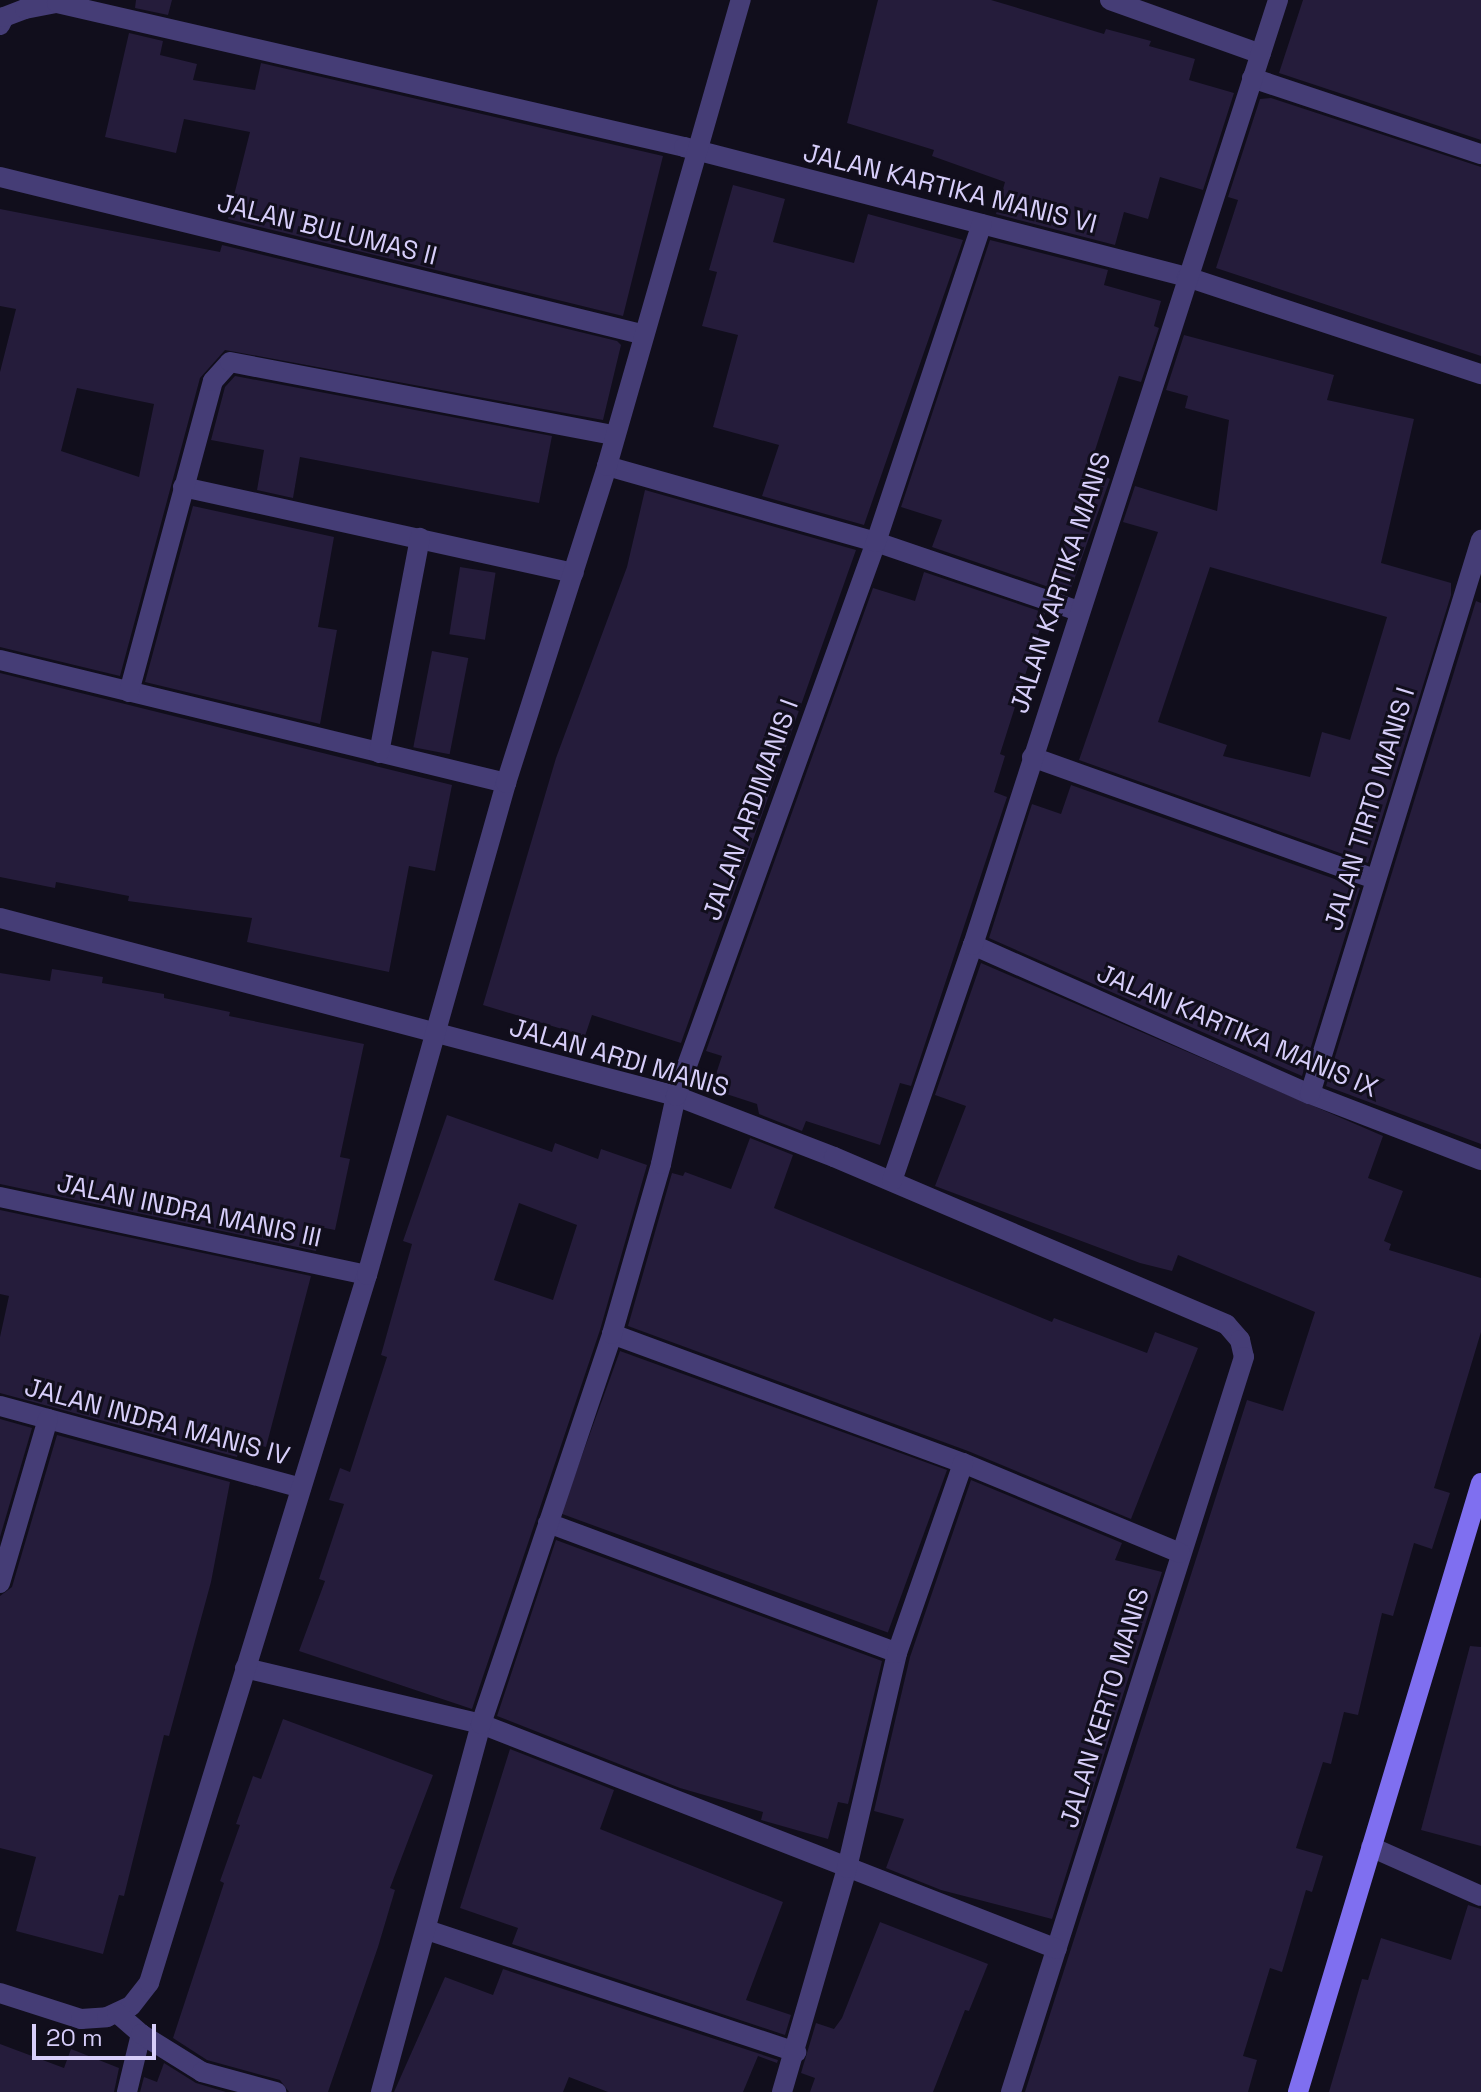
<!DOCTYPE html>
<style>
body{margin:0}
#map{position:relative;width:1481px;height:2092px;overflow:hidden;background:#110e1c;font-family:"Space Grotesk",sans-serif}
div>[style]{position:absolute}
[style*='--x']{left:calc(var(--x)*1px);top:calc(var(--y)*1px);width:calc(var(--w)*1px);rotate:calc(var(--a)*1deg)}
.building>*{inset:0;background:#251c3b;transform-origin:0 0}
.street>*{height:20px;margin:-10px;padding:0 10px;transform-origin:10px;border-radius:10px;background:#453d76}
.secondary>*{height:20px;margin:-10px;padding:0 10px;transform-origin:10px;border-radius:10px;background:#7f6ff0}
span{translate:-50% -50%;white-space:nowrap;text-align:center;line-height:1.15;-webkit-text-stroke:6px #110e1c;paint-order:stroke}
.street-label{font-size:26px;color:#d7cefa}
.scale{position:absolute;left:32px;top:2024px;width:124px;height:36px;box-sizing:border-box;border:4px solid #d7cefa;border-top:0;padding-left:10px;font-size:24px;line-height:28px;white-space:nowrap;color:#d7cefa;-webkit-text-stroke:6px #110e1c;paint-order:stroke}
</style>
<div id="map">
<div class="building">
<div style="clip-path:polygon(136px 0,172px 0,168px 15px,135px 8px)"></div>
<div style="clip-path:polygon(878px 0,991px 0,1104px 34px,1106px 29px,1151px 41px,1149px 46px,1195px 59px,1189px 80px,1234px 93px,1203px 190px,1160px 177px,1148px 219px,1124px 212px,1115px 245px,996px 214px,1005px 182px,932px 156px,934px 150px,847px 123px)"></div>
<div style="clip-path:polygon(1303px 0,1481px 0,1481px 140px,1279px 73px)"></div>
<div style="clip-path:polygon(129px 33px,163px 41px,160px 55px,197px 64px,193px 80px,255px 90px,261px 63px,663px 156px,623px 316px,228px 219px,250px 132px,184px 119px,176px 153px,105px 137px)"></div>
<div style="clip-path:polygon(1271px 98px,1481px 167px,1481px 356px,1216px 268px,1238px 200px,1228px 197px,1260px 99px)"></div>
<div style="clip-path:polygon(733px 185px,785px 199px,773px 242px,854px 263px,868px 214px,963px 240px,864px 525px,762px 496px,779px 445px,713px 427px,738px 335px,702px 326px,717px 272px,709px 270px)"></div>
<div style="clip-path:polygon(evenodd,0 209px,220px 252px,222px 245px,617px 341px,621px 345px,603px 420px,225px 350px,200px 378px,120px 676px,0 647px,0 372px,16px 309px,0 306px,0 209px,77px 388px,154px 404px,139px 477px,61px 451px,77px 388px)"></div>
<div style="clip-path:polygon(990px 240px,1108px 270px,1104px 285px,1161px 301px,1154px 326px,1159px 328px,1141px 382px,1119px 376px,1089px 469px,1110px 479px,1069px 594px,932px 547px,942px 520px,901px 507px)"></div>
<div style="clip-path:polygon(evenodd,1184px 335px,1334px 375px,1327px 400px,1414px 419px,1381px 563px,1451px 583px,1451px 595px,1368px 863px,1079px 760px,1158px 532px,1123px 522px,1135px 486px,1217px 511px,1229px 420px,1185px 408px,1188px 396px,1166px 390px,1184px 335px,1210px 567px,1387px 617px,1350px 740px,1322px 732px,1310px 777px,1223px 756px,1227px 745px,1158px 722px,1210px 567px)"></div>
<div style="clip-path:polygon(235px 376px,552px 436px,539px 503px,300px 457px,293px 498px,257px 490px,264px 450px,211px 440px,225px 387px)"></div>
<div style="clip-path:polygon(645px 490px,856px 550px,681px 1043px,592px 1015px,585px 1036px,483px 1005px,556px 758px,627px 567px)"></div>
<div style="clip-path:polygon(193px 506px,334px 537px,318px 627px,337px 630px,320px 724px,145px 682px)"></div>
<div style="left:460px;top:567px;width:36px;height:68px;rotate:9deg"></div>
<div style="clip-path:polygon(924px 572px,1045px 613px,1000px 754px,1005px 756px,994px 792px,1007px 797px,911px 1086px,900px 1083px,880px 1145px,806px 1121px,802px 1131px,759px 1114px,757px 1104px,711px 1089px,722px 1056px,706px 1051px,873px 588px,915px 601px)"></div>
<div style="clip-path:polygon(1476px 601px,1481px 603px,1481px 1144px,1326px 1086px)"></div>
<div style="left:432px;top:651px;width:37px;height:98px;rotate:11deg"></div>
<div style="clip-path:polygon(0 673px,452px 785px,435px 871px,409px 866px,389px 972px,247px 942px,252px 918px,128px 901px,129px 896px,56px 882px,55px 888px,0 877px)"></div>
<div style="clip-path:polygon(1071px 785px,1360px 888px,1302px 1076px,989px 938px,1032px 804px,1061px 814px)"></div>
<div style="clip-path:polygon(981px 963px,1383px 1136px,1368px 1178px,1403px 1191px,1384px 1241px,1391px 1244px,1389px 1250px,1481px 1278px,1481px 1332px,1434px 1488px,1450px 1493px,1432px 1549px,1414px 1543px,1393px 1616px,1382px 1613px,1358px 1715px,1344px 1712px,1331px 1764px,1323px 1762px,1296px 1848px,1323px 1856px,1312px 1892px,1306px 1890px,1282px 1972px,1270px 1968px,1243px 2056px,1257px 2060px,1248px 2092px,1025px 2092px,1247px 1400px,1283px 1411px,1315px 1312px,1178px 1255px,1172px 1271px,1140px 1263px,935px 1186px,966px 1106px,935px 1095px)"></div>
<div style="clip-path:polygon(52px 969px,103px 977px,102px 983px,164px 994px,164px 998px,230px 1012px,229px 1016px,364px 1044px,340px 1157px,350px 1159px,335px 1230px,320px 1227px,316px 1251px,0 1184px,0 973px,50px 981px)"></div>
<div style="clip-path:polygon(evenodd,447px 1115px,552px 1152px,555px 1143px,598px 1159px,601px 1149px,647px 1165px,600px 1330px,472px 1709px,299px 1651px,325px 1581px,319px 1579px,344px 1504px,329px 1500px,340px 1468px,350px 1472px,387px 1357px,381px 1355px,412px 1244px,403px 1241px,447px 1115px,519px 1203px,577px 1225px,553px 1300px,494px 1280px,519px 1203px)"></div>
<div style="clip-path:polygon(750px 1138px,793px 1155px,774px 1208px,1052px 1322px,1054px 1318px,1147px 1353px,1155px 1332px,1198px 1348px,1131px 1519px,968px 1451px,628px 1326px,672px 1173px,683px 1176px,685px 1172px,731px 1189px)"></div>
<div style="clip-path:polygon(0 1210px,311px 1276px,266px 1447px,241px 1441px,237px 1457px,0 1393px,0 1337px,9px 1296px,0 1294px)"></div>
<div style="left:620px;top:1351px;width:348px;height:173px;rotate:20deg"></div>
<div style="clip-path:polygon(0 1419px,32px 1428px,0 1537px)"></div>
<div style="clip-path:polygon(57px 1435px,230px 1482px,211px 1582px,169px 1736px,164px 1735px,124px 1896px,119px 1895px,103px 1954px,16px 1931px,36px 1857px,0 1848px,0 1596px,12px 1587px)"></div>
<div style="clip-path:polygon(971px 1480px,1122px 1543px,1115px 1560px,1162px 1572px,1052px 1919px,941px 1890px,886px 1868px,904px 1819px,874px 1811px,910px 1657px)"></div>
<div style="clip-path:polygon(556px 1540px,882px 1661px,848px 1804px,838px 1802px,828px 1839px,768px 1822px,761px 1820px,763px 1812px,680px 1788px,497px 1716px)"></div>
<div style="clip-path:polygon(1470px 1646px,1481px 1647px,1481px 1846px,1421px 1830px)"></div>
<div style="clip-path:polygon(283px 1719px,433px 1775px,390px 1888px,395px 1890px,378px 1947px,328px 2092px,289px 2092px,280px 2080px,207px 2060px,173px 2038px,224px 1883px,220px 1881px,240px 1825px,236px 1824px,253px 1776px,261px 1779px)"></div>
<div style="clip-path:polygon(510px 1749px,614px 1790px,600px 1829px,783px 1902px,746px 2000px,791px 2015px,785px 2035px,512px 1944px,518px 1928px,460px 1908px)"></div>
<div style="clip-path:polygon(1468px 1905px,1481px 1909px,1481px 2092px,1329px 2092px,1362px 1979px,1368px 1980px,1381px 1938px,1451px 1960px)"></div>
<div style="clip-path:polygon(880px 1922px,988px 1964px,969px 2011px,965px 2010px,933px 2092px,810px 2092px,815px 2078px,801px 2073px,816px 2023px,834px 2029px,842px 2018px)"></div>
<div style="clip-path:polygon(503px 1969px,778px 2060px,777px 2063px,758px 2056px,743px 2092px,608px 2092px,569px 2077px,563px 2092px,394px 2092px,445px 1977px,493px 1995px)"></div>
<div style="clip-path:polygon(0 2044px,64px 2068px,71px 2049px,119px 2068px,114px 2092px,0 2092px)"></div>
<div style="clip-path:polygon(164px 2063px,196px 2083px,226px 2092px,140px 2092px,144px 2077px,157px 2082px)"></div>
</div>
<div class="street">
<div style="--x:1110;--y:0;--w:160;--a:19.7"></div>
<div style="--x:0;--y:25;--w:9;--a:-63"></div>
<div style="--x:4;--y:17;--w:22;--a:-21"></div>
<div style="--x:25;--y:9;--w:33;--a:-11"></div>
<div style="--x:57;--y:3;--w:643;--a:12.93"></div>
<div style="--x:684;--y:147;--w:520;--a:14.49"></div>
<div style="--x:1187;--y:277;--w:310;--a:18.3"></div>
<div style="--x:1252;--y:78;--w:241;--a:18.4"></div>
<div style="--x:0;--y:177;--w:660;--a:13.76"></div>
<div style="--x:607;--y:466;--w:280;--a:15.8"></div>
<div style="--x:876;--y:542;--w:214;--a:18.8"></div>
<div style="--x:183;--y:487;--w:400;--a:12.4"></div>
<div style="--x:0;--y:660;--w:521;--a:13.66"></div>
<div style="--x:129;--y:692;--w:322;--a:-74.9"></div>
<div style="--x:213;--y:381;--w:25;--a:-48"></div>
<div style="--x:230;--y:362;--w:391;--a:10.8"></div>
<div style="--x:379;--y:753;--w:219;--a:-79.2"></div>
<div style="--x:1032;--y:757;--w:364;--a:19.6"></div>
<div style="--x:0;--y:918;--w:699;--a:14.75"></div>
<div style="--x:676;--y:1096;--w:169;--a:21.1"></div>
<div style="--x:834;--y:1157;--w:427;--a:23.1"></div>
<div style="--x:1227;--y:1325;--w:20;--a:49"></div>
<div style="--x:1240;--y:1340;--w:17;--a:77"></div>
<div style="--x:1244;--y:1357;--w:771;--a:107.59"></div>
<div style="--x:973;--y:945;--w:368;--a:23.9"></div>
<div style="--x:1310;--y:1094;--w:183;--a:21.1"></div>
<div style="--x:1310;--y:1094;--w:580;--a:-72.85"></div>
<div style="--x:892;--y:1181;--w:250;--a:-71.1"></div>
<div style="--x:973;--y:945;--w:993;--a:-72.11"></div>
<div style="--x:0;--y:1197;--w:375;--a:12"></div>
<div style="--x:612;--y:1334;--w:374;--a:20.2"></div>
<div style="--x:963;--y:1463;--w:235;--a:22.5"></div>
<div style="--x:0;--y:1406;--w:312;--a:15.2"></div>
<div style="--x:548;--y:1523;--w:372;--a:20.4"></div>
<div style="--x:0;--y:1583;--w:171;--a:-73.7"></div>
<div style="--x:245;--y:1668;--w:243;--a:13.3"></div>
<div style="--x:481;--y:1724;--w:618;--a:21.34"></div>
<div style="--x:1371;--y:1847;--w:120;--a:24"></div>
<div style="--x:427;--y:1930;--w:389;--a:18.3"></div>
<div style="--x:0;--y:1993;--w:85;--a:17.8"></div>
<div style="--x:81;--y:2019;--w:26;--a:-4"></div>
<div style="--x:107;--y:2017;--w:26;--a:-25"></div>
<div style="--x:131;--y:2006;--w:29;--a:-52"></div>
<div style="--x:149;--y:1983;--w:741;--a:-72.89"></div>
<div style="--x:367;--y:1275;--w:511;--a:-74.22"></div>
<div style="--x:506;--y:783;--w:333;--a:-72.3"></div>
<div style="--x:607;--y:466;--w:485;--a:-74"></div>
<div style="--x:117;--y:2013;--w:32;--a:41"></div>
<div style="--x:141;--y:2034;--w:60;--a:103.6"></div>
<div style="--x:141;--y:2034;--w:72;--a:31.9"></div>
<div style="--x:202;--y:2072;--w:77;--a:15.1"></div>
<div style="--x:381;--y:2092;--w:381;--a:-74.8"></div>
<div style="--x:481;--y:1724;--w:411;--a:-71.4"></div>
<div style="--x:612;--y:1334;--w:177;--a:-73.9"></div>
<div style="--x:661;--y:1164;--w:70;--a:-77.6"></div>
<div style="--x:676;--y:1096;--w:589;--a:-70.15"></div>
<div style="--x:876;--y:542;--w:335;--a:-71.6"></div>
<div style="--x:782;--y:2092;--w:233;--a:-73.8"></div>
<div style="--x:847;--y:1868;--w:221;--a:-76.9"></div>
<div style="--x:897;--y:1653;--w:201;--a:-70.8"></div>
</div>
<div class="secondary">
<div style="--x:1298;--y:2092;--w:636;--a:-73.27"></div>
</div>
<div class="street-label">
<span style="left:950px;top:189px;rotate:14deg">JALAN KARTIKA MANIS VI</span>
<span style="left:327px;top:230px;rotate:14deg">JALAN BULUMAS II</span>
<span style="left:1061px;top:583px;rotate:-72deg">JALAN KARTIKA MANIS</span>
<span style="left:1370px;top:809px;rotate:-73deg">JALAN TIRTO MANIS I</span>
<span style="left:751px;top:810px;rotate:-70deg">JALAN ARDIMANIS I</span>
<span style="left:1237px;top:1031px;rotate:23deg">JALAN KARTIKA MANIS IX</span>
<span style="left:619px;top:1058px;rotate:16deg">JALAN ARDI MANIS</span>
<span style="left:189px;top:1211px;rotate:12deg">JALAN INDRA MANIS III</span>
<span style="left:157px;top:1422px;rotate:15deg">JALAN INDRA MANIS IV</span>
<span style="left:1105px;top:1708px;rotate:-73deg">JALAN KERTO MANIS</span>
</div>
<div class="scale">20 m</div>
</div>
